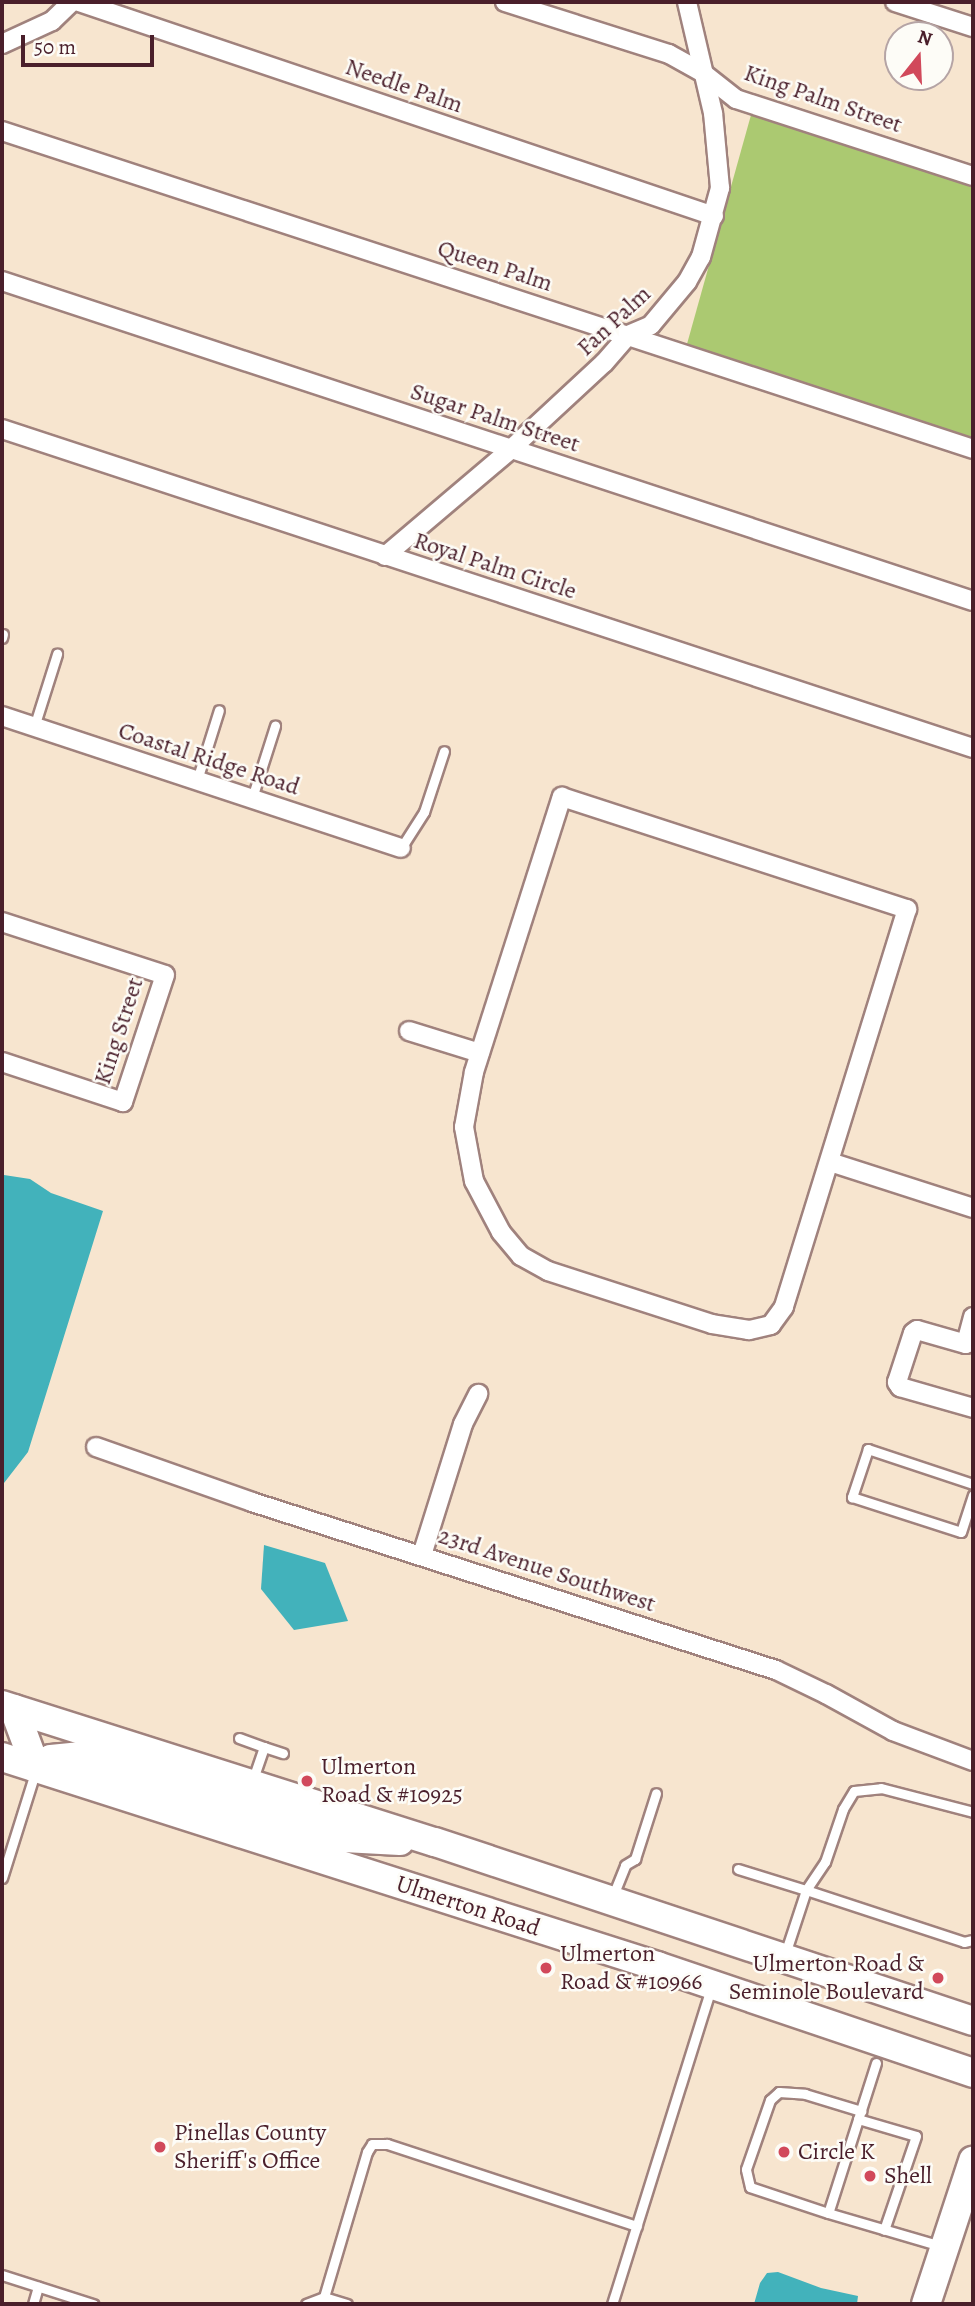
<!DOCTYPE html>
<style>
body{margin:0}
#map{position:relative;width:975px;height:2306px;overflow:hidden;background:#f7e5cf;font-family:Alegreya,serif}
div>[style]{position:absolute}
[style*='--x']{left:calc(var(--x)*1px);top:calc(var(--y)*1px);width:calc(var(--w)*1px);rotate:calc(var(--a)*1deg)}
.green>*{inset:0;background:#abc971}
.water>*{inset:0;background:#42b2bb}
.roads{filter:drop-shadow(2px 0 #a0827d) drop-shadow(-2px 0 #a0827d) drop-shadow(0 2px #a0827d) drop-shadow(0 -2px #a0827d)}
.service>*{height:9px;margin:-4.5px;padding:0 4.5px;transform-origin:4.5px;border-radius:4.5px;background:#fff}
.minor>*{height:18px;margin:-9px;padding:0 9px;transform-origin:9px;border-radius:9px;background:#fff}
.primary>*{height:28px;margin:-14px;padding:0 14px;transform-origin:14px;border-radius:14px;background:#fff}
.dots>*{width:19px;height:19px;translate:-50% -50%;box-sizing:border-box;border:4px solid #fdfcf7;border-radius:50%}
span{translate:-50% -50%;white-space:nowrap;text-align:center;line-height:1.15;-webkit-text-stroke:5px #fdfcf7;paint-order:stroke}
.street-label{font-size:24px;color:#4a1f2b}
.poi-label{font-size:24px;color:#4a1f2b}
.left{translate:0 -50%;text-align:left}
.right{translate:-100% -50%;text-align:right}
.frame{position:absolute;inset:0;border:4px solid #4a1f2b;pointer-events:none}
.north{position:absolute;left:884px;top:21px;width:70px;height:70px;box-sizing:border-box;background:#fdfcf7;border:2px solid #b5a4a5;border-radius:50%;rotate:18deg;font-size:19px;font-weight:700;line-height:28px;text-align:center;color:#4a1f2b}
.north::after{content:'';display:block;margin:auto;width:24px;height:32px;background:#d1495b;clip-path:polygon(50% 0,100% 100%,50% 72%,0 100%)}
.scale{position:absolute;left:21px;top:35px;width:133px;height:32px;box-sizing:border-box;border:4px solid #4a1f2b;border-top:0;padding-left:9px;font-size:21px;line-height:24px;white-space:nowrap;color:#4a1f2b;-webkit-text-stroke:5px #fdfcf7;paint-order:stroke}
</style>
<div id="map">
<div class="green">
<div style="clip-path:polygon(751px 115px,973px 187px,973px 439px,687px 344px)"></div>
</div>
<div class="water">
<div style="clip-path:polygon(4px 1175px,30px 1179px,51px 1193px,103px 1211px,28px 1452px,4px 1483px)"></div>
<div style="clip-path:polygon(264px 1545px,325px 1563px,348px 1621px,294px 1630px,261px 1589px)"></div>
<div style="clip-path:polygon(778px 2272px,821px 2288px,858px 2296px,857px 2304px,754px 2304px,760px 2283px,767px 2273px)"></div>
</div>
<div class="roads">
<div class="service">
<div style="--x:2;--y:638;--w:4;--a:-76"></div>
<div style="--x:34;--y:727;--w:77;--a:-72.5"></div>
<div style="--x:197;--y:780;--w:73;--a:-72.6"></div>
<div style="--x:252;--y:798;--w:76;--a:-72.3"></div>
<div style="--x:401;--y:848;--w:43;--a:-57.4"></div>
<div style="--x:424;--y:812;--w:64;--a:-71.8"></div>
<div style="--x:973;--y:1484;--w:111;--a:-161.6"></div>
<div style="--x:868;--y:1449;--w:51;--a:108.4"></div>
<div style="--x:852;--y:1497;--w:114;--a:17.8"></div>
<div style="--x:961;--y:1532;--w:39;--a:-72"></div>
<div style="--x:239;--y:1738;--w:27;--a:20"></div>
<div style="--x:264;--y:1747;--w:36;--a:109"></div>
<div style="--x:264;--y:1747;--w:20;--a:18"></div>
<div style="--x:738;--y:1869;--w:71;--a:17.2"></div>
<div style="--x:806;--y:1890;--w:34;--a:-56"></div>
<div style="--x:825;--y:1862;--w:56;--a:-71.2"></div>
<div style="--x:843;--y:1809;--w:21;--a:-59"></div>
<div style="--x:854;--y:1791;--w:27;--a:-6"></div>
<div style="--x:881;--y:1788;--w:95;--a:14.6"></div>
<div style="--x:2;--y:1878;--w:110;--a:-72.6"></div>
<div style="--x:612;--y:1898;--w:35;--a:-68"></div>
<div style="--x:625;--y:1865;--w:12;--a:-31"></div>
<div style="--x:635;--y:1859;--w:69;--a:-72.3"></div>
<div style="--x:785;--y:1954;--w:67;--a:-71.8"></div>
<div style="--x:806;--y:1890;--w:166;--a:18.2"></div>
<div style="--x:964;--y:1942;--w:9;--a:-13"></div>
<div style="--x:876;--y:2063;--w:157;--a:107.7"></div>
<div style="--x:828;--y:2213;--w:118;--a:16.3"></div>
<div style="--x:858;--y:2119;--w:60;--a:16.3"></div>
<div style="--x:916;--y:2136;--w:99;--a:108.8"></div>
<div style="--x:828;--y:2213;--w:82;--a:-161.6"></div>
<div style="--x:750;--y:2187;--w:18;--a:-103"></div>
<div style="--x:746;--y:2169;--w:73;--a:-70.8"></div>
<div style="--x:770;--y:2100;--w:12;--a:-42"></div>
<div style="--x:779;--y:2092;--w:26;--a:4"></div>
<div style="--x:805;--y:2094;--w:59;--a:16.9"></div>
<div style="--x:2;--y:2275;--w:96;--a:17.7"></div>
<div style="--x:324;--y:2297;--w:151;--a:-73.5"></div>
<div style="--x:367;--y:2152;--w:9;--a:-58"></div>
<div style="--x:372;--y:2144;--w:15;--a:0"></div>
<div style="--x:387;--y:2144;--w:263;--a:18.2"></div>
<div style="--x:33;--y:2304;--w:18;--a:-74"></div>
<div style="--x:306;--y:2304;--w:19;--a:-21"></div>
<div style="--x:324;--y:2297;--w:24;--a:17"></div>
<div style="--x:612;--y:2304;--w:330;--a:-72.6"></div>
</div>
<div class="minor">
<div style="--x:79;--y:2;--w:670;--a:18.62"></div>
<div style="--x:505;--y:2;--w:172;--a:17.6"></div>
<div style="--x:669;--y:54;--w:39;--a:29"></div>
<div style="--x:703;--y:73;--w:42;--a:38.2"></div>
<div style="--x:736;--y:99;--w:249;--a:18"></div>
<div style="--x:895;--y:2;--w:82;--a:17.8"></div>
<div style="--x:2;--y:44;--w:55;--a:-24.7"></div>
<div style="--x:52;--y:21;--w:28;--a:-44"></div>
<div style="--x:2;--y:131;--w:1022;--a:18.13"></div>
<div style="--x:2;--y:281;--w:1022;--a:18.24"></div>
<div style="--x:2;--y:429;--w:1022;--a:18.19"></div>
<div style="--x:385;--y:556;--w:165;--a:-40.3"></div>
<div style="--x:511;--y:449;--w:127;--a:-42.8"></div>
<div style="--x:604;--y:363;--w:37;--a:-49"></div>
<div style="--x:628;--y:335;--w:25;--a:-23"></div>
<div style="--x:651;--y:325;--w:56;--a:-50.1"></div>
<div style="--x:687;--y:282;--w:29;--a:-61"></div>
<div style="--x:701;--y:257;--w:72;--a:-74.6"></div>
<div style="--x:720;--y:188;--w:75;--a:-95.3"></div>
<div style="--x:713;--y:113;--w:114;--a:-103.2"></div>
<div style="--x:2;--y:716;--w:420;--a:18.3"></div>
<div style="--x:562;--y:797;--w:363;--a:18"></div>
<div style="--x:907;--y:909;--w:417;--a:107.2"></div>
<div style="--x:784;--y:1307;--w:22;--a:126"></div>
<div style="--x:771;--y:1325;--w:23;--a:167"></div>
<div style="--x:749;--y:1330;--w:37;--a:-171"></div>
<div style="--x:712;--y:1324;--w:172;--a:-162.1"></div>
<div style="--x:548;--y:1271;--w:31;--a:-151"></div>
<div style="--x:521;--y:1256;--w:31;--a:-130"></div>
<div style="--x:501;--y:1232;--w:58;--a:-117.9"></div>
<div style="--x:474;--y:1181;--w:55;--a:-100.5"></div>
<div style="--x:464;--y:1127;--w:56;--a:-79.7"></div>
<div style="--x:474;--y:1072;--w:289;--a:-72.3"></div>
<div style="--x:2;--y:922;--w:171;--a:18"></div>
<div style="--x:165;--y:975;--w:134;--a:108.3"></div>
<div style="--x:123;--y:1102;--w:127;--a:-161.7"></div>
<div style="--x:409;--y:1031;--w:74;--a:17.2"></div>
<div style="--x:830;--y:1162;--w:150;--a:17.8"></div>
<div style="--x:973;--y:1317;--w:28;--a:105"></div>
<div style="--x:966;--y:1344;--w:51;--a:-164.1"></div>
<div style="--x:917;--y:1330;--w:5;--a:143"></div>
<div style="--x:913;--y:1333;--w:52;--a:108.1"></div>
<div style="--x:897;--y:1382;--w:6;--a:59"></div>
<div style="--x:900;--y:1387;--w:76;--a:16"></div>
<div style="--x:96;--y:1447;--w:165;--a:19.4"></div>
<div style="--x:252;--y:1502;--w:550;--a:17.78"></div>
<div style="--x:776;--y:1670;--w:55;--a:25.6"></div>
<div style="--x:826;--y:1694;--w:77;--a:28.9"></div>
<div style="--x:893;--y:1731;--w:85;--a:20.6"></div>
<div style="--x:422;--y:1555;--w:137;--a:-72.6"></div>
<div style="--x:463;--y:1424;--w:34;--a:-63"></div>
</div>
<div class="primary">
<div style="--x:2;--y:1705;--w:454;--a:17.6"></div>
<div style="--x:435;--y:1842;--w:567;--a:18.4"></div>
<div style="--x:14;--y:1709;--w:63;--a:69.6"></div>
<div style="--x:2;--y:1757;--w:688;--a:17.7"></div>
<div style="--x:657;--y:1966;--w:334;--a:18.7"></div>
<div style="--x:36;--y:1768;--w:17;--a:-31"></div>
<div style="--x:51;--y:1759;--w:28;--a:-6"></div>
<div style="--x:79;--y:1756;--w:277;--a:17.2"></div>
<div style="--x:344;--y:1838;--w:56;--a:3.1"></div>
<div style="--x:926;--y:2304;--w:151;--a:-71.8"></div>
</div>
</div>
<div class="dots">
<div style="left:307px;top:1781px;background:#d1495b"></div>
<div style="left:546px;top:1968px;background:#d1495b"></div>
<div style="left:938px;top:1978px;background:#d1495b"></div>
<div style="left:160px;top:2147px;background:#d1495b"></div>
<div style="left:784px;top:2152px;background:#d1495b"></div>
<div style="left:870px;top:2176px;background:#d1495b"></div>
</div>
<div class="street-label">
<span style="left:404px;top:86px;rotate:19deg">Needle Palm</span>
<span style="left:823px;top:99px;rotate:19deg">King Palm Street</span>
<span style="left:495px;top:266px;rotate:18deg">Queen Palm</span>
<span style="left:614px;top:321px;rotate:-43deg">Fan Palm</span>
<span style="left:495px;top:418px;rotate:18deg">Sugar Palm Street</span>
<span style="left:495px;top:566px;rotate:18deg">Royal Palm Circle</span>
<span style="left:209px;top:759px;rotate:18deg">Coastal Ridge Road</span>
<span style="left:119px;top:1031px;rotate:-72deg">King Street</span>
<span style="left:547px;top:1570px;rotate:18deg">23rd Avenue Southwest</span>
<span style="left:468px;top:1906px;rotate:18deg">Ulmerton Road</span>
</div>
<div class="poi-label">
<span class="left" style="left:321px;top:1781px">Ulmerton<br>Road &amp; #10925</span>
<span class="left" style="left:560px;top:1968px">Ulmerton<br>Road &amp; #10966</span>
<span class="right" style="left:924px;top:1978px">Ulmerton Road &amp;<br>Seminole Boulevard</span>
<span class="left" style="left:174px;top:2147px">Pinellas County<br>Sheriff's Office</span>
<span class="left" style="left:798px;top:2152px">Circle K</span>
<span class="left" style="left:884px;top:2176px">Shell</span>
</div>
<div class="frame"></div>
<div class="north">N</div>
<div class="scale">50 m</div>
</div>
